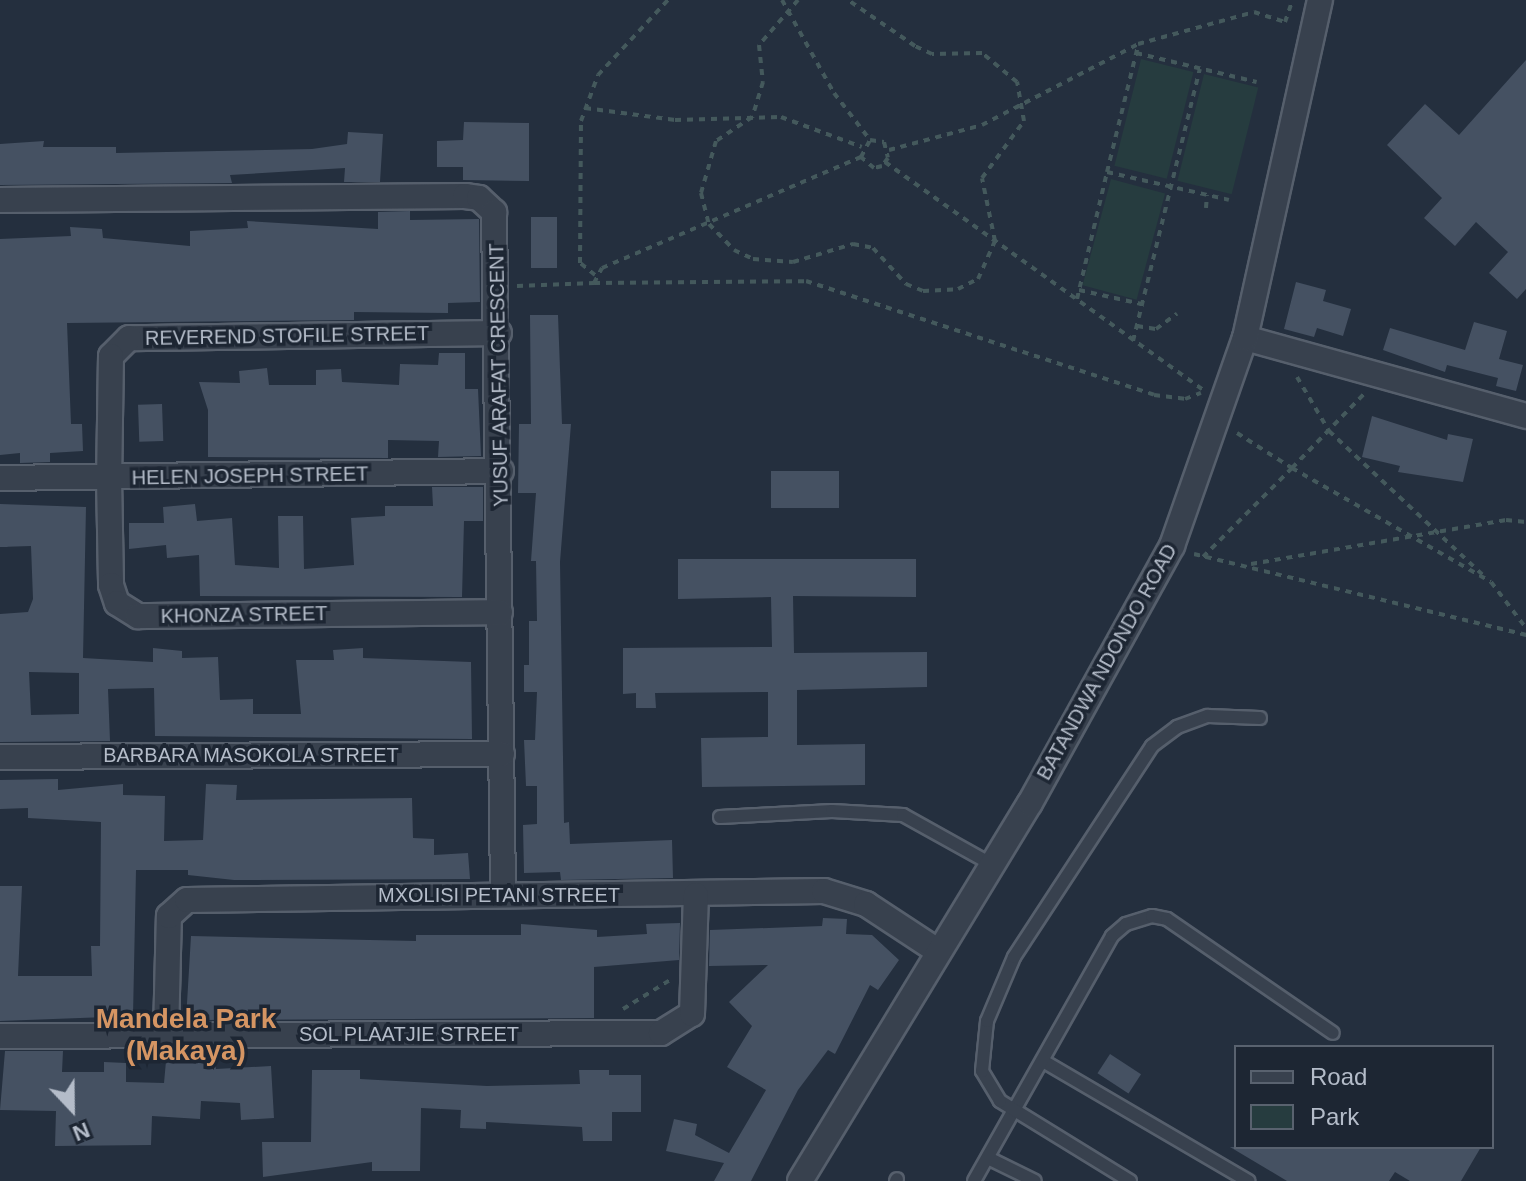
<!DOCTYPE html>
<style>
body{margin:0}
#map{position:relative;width:1526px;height:1181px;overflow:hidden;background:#242f3e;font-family:Arial,sans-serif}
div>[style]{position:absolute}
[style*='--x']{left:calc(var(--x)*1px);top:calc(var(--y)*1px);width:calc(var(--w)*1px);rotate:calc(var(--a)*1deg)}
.green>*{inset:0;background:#263c3f;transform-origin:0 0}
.building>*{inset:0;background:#455162;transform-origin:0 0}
.path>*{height:4px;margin-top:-2px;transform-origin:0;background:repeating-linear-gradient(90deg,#44595c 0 6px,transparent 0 12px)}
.roads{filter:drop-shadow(2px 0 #565f6c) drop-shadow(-2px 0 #565f6c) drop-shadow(0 2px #565f6c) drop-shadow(0 -2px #565f6c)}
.lane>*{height:12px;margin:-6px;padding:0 6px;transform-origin:6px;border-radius:6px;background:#38414e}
.street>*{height:24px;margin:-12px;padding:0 12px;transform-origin:12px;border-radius:12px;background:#38414e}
span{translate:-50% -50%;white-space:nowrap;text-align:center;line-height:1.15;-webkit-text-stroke:7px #1d2633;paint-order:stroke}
.street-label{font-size:20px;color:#b4bcc9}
.district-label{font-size:28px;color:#d59563;font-weight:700}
.legend{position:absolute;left:1234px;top:1045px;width:260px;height:104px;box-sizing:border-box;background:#1d2633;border:2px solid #59626f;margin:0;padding:10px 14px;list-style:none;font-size:24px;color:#b4bcc9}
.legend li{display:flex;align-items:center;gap:16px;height:40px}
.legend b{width:40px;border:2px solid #59626f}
.north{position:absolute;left:32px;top:1069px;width:80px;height:80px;-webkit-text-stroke:6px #1d2633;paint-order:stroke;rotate:158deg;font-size:22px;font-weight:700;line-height:32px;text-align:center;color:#b4bcc9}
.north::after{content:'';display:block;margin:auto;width:28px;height:36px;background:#b4bcc9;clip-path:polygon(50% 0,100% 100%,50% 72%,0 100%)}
</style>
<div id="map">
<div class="green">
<div style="left:1141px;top:59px;width:54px;height:110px;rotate:14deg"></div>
<div style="left:1204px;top:74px;width:56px;height:110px;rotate:14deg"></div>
<div style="left:1111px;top:179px;width:56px;height:110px;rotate:15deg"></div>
</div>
<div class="building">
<div style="clip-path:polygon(1526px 60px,1526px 289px,1517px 299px,1489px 273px,1508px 252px,1476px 222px,1455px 246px,1424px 218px,1442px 198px,1387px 145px,1425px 104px,1459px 135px)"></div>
<div style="clip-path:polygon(464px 122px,529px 123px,529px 181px,463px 180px,463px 167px,437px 167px,437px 141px,463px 140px)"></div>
<div style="clip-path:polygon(348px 132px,383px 134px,380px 182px,344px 182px,345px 168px,230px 175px,232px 183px,0 185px,0 144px,44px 141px,43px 147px,116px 147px,116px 153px,312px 149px,347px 144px)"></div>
<div style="clip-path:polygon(410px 211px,410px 220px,479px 219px,480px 302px,448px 303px,448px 313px,354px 312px,354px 320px,67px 323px,71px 424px,82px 424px,83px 451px,50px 453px,50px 462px,20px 463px,20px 453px,0 455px,0 239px,71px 236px,70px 227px,102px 229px,103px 238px,190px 246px,190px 231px,248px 228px,247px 221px,378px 229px,378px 212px)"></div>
<div style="left:531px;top:217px;width:26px;height:51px"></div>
<div style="clip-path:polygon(1296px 282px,1326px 290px,1323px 301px,1351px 309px,1343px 336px,1317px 328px,1314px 337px,1284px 329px)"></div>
<div style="clip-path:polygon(530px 315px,558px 315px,562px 424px,571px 424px,560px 562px,564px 823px,569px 822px,570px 844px,672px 840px,673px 878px,561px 880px,560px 872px,524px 873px,523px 825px,537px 824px,537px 786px,526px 786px,524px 740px,535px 740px,537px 692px,524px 692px,524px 665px,529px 665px,529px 621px,537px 621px,536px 561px,531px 561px,536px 493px,518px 493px,519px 424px,531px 424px)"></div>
<div style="clip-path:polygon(1474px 322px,1507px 331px,1499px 359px,1523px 365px,1516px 391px,1496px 386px,1498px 378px,1447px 365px,1445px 372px,1383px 350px,1390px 328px,1465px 350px)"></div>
<div style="clip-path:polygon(439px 353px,465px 353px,465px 389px,478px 389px,481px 456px,438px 457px,439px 441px,388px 440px,388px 458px,208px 457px,208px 410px,199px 382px,240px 383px,239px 371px,267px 368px,269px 385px,316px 385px,316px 370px,341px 369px,342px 382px,399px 385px,400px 364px,438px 365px)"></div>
<div style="left:162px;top:404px;width:37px;height:24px;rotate:88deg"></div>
<div style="clip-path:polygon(1372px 416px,1447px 440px,1448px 434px,1473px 439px,1463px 482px,1398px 472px,1400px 466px,1362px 457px)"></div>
<div style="left:839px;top:471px;width:37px;height:68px;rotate:90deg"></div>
<div style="clip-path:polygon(432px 487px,483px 487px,483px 521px,464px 521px,462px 597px,200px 596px,199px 555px,167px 558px,166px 545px,129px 549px,129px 523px,164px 523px,163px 507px,195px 504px,197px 521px,232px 518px,235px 565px,279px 568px,278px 516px,303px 516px,304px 569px,354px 565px,351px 518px,385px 516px,385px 506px,433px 506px)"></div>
<div style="clip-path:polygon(evenodd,0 504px,86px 507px,83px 658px,153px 662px,153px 648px,182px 651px,182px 658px,218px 657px,220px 700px,253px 699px,253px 714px,301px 714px,296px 660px,334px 660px,333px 650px,363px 648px,363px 658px,471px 662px,472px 739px,155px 736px,154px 688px,108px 689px,110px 741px,0 742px,0 614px,28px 612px,33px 599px,31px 546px,0 547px,0 504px,29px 672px,79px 673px,79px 714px,31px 715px,29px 672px)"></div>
<div style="clip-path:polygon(678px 559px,916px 559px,916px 597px,793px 596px,794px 653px,927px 652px,927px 687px,797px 690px,797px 745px,865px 744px,865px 785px,702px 787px,701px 738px,768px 737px,768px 692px,655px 693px,656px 708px,636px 708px,636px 693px,623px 694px,623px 648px,772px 647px,771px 597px,678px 599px)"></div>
<div style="clip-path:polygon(58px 779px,58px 790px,123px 784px,123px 795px,165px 796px,164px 841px,203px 840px,206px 784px,237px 785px,236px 800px,412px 798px,413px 838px,434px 839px,434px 855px,468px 853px,470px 879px,234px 880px,188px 875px,188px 870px,136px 870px,133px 1016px,0 1021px,0 886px,22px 886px,18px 976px,92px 976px,91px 946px,100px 946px,101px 822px,28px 818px,28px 808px,0 809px,0 780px)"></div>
<div style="clip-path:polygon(823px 918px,847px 919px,846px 934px,872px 935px,899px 960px,878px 990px,870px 985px,835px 1054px,828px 1050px,798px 1090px,751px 1181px,714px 1181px,724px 1163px,666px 1151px,674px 1119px,697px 1124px,695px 1135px,729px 1153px,766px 1090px,727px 1067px,752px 1026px,729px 1002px,768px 965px,709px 966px,710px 930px,822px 926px)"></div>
<div style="clip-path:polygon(680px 923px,679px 960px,594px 967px,594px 1018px,186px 1020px,191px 936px,416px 941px,416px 935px,521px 935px,521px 924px,597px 930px,597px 937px,647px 934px,646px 924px)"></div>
<div style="clip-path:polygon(5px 1051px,63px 1051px,62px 1072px,104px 1072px,104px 1062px,126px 1063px,126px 1082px,164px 1083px,166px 1061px,215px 1064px,216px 1069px,271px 1066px,274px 1118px,241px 1120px,240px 1103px,201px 1101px,200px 1119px,152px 1116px,151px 1145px,55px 1146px,56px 1111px,0 1110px)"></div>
<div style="left:1110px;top:1054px;width:37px;height:23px;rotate:33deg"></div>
<div style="clip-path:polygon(312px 1070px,360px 1070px,360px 1079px,487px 1086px,580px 1084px,579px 1070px,609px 1070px,609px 1075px,641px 1075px,641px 1112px,612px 1112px,612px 1141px,583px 1141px,582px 1127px,486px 1122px,486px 1129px,460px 1128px,461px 1110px,421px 1108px,420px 1171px,372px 1171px,372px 1162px,263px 1177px,262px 1142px,311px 1142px)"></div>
<div style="clip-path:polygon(1230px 1147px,1481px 1147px,1461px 1181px,1410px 1181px,1395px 1172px,1389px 1181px,1287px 1181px)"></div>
</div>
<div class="path">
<div style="--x:782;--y:0;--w:107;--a:60.8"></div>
<div style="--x:834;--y:93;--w:59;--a:52.5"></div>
<div style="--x:870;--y:140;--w:14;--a:8"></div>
<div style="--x:884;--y:142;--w:16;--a:76"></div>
<div style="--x:888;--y:158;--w:10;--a:127"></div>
<div style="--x:882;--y:166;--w:8;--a:166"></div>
<div style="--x:874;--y:168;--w:17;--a:-140"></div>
<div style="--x:861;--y:157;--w:19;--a:-62"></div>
<div style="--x:798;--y:0;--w:60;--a:130.9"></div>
<div style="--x:759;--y:45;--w:37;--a:84"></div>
<div style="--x:763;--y:82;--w:37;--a:107"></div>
<div style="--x:752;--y:117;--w:43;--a:146.3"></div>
<div style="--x:716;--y:141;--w:54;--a:106.1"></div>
<div style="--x:701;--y:193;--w:32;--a:76"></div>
<div style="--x:709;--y:224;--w:36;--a:46"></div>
<div style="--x:734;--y:250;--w:21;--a:25"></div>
<div style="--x:753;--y:259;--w:40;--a:4.3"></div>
<div style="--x:793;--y:262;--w:63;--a:-16.7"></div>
<div style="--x:853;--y:244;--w:20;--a:11"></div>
<div style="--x:873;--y:248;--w:49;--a:47.5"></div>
<div style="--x:906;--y:284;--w:18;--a:22"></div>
<div style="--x:923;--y:291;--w:35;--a:-3"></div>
<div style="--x:958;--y:289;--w:22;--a:-27"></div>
<div style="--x:978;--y:279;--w:42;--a:-65.9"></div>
<div style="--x:995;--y:241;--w:64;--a:-101.7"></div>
<div style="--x:982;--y:178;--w:71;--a:-53.6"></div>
<div style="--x:1024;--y:121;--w:40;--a:-100"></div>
<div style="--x:1017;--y:82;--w:45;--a:-140.4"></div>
<div style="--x:982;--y:53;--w:50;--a:178.9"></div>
<div style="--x:932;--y:54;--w:19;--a:-155"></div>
<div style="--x:915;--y:46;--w:81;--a:-145.5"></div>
<div style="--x:1136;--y:53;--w:124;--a:13.5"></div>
<div style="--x:585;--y:108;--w:91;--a:7.6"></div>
<div style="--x:675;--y:120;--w:106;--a:-1.6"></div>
<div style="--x:781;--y:117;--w:86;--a:20.3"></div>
<div style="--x:889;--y:150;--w:96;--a:-15"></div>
<div style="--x:982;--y:125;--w:176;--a:-27.4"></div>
<div style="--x:1138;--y:44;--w:120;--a:-15.4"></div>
<div style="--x:1254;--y:12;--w:33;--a:18"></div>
<div style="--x:1285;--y:22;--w:21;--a:-71"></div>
<div style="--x:885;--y:162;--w:390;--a:35.6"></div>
<div style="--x:1107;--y:172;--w:130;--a:-76.2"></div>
<div style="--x:1206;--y:208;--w:13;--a:-86"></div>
<div style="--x:595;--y:275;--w:19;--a:-141"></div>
<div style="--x:580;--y:263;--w:142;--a:-89.6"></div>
<div style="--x:581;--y:121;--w:49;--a:-69.7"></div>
<div style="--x:598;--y:75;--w:103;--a:-47"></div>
<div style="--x:594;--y:283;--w:212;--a:-0.5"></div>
<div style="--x:806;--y:281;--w:366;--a:18.1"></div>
<div style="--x:1154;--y:395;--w:31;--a:7"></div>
<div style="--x:1185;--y:399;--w:17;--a:-21"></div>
<div style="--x:517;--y:286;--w:77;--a:-2.2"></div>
<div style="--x:594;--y:283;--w:17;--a:-62"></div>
<div style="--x:602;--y:268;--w:282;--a:-23.2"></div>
<div style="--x:1079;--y:290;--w:64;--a:12.7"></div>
<div style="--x:1077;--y:299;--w:130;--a:-76.7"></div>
<div style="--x:1107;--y:172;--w:125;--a:12.9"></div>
<div style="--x:1137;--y:326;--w:19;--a:9"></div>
<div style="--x:1156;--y:329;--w:26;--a:-36"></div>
<div style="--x:1133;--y:341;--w:280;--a:-76.2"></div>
<div style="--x:1297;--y:377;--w:63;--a:59.3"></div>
<div style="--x:1329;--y:431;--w:216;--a:43.1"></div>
<div style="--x:1237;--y:433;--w:65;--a:32.5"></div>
<div style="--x:1292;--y:468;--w:103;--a:-45.8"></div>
<div style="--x:1194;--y:554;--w:342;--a:13.7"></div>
<div style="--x:1203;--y:557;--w:126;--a:-45"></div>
<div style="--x:1292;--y:468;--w:229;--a:29.8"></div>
<div style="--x:1491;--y:582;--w:58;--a:52.7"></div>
<div style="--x:1251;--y:564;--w:259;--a:-9.8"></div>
<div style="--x:1506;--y:520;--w:20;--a:6"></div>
<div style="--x:623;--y:1009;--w:55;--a:-31.7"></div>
</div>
<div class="roads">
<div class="lane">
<div style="--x:720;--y:817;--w:112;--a:-3.1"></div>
<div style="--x:832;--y:811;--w:71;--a:3.2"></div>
<div style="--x:903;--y:815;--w:101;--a:29.1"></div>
<div style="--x:1043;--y:1061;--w:238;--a:30.3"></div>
<div style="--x:988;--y:1158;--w:52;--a:26.1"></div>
<div style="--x:896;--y:1181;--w:2;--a:-63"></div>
<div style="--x:974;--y:1181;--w:281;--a:-60.6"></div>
<div style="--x:1112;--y:936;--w:18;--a:-41"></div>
<div style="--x:1126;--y:924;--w:27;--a:-17"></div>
<div style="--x:1152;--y:916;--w:15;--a:11"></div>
<div style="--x:1167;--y:919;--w:201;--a:34.5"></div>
<div style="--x:1130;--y:1181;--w:153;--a:-148.4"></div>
<div style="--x:1000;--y:1101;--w:35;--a:-121"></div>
<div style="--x:982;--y:1071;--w:50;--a:-84.3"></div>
<div style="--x:987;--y:1021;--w:69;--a:-67.1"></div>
<div style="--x:1014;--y:957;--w:252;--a:-56.8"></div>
<div style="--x:1152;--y:746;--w:31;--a:-37"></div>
<div style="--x:1177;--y:727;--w:33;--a:-20"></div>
<div style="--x:1208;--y:716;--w:52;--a:2.2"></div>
</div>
<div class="street">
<div style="--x:0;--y:200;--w:465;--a:-0.5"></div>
<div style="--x:465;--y:196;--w:14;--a:8"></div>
<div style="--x:479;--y:198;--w:21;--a:43"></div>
<div style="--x:494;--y:212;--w:682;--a:89.24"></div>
<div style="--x:499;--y:333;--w:370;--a:179.2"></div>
<div style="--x:129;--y:338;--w:25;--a:135"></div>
<div style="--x:111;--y:356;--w:122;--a:90.9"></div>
<div style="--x:109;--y:478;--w:107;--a:88.9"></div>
<div style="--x:111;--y:585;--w:19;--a:72"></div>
<div style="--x:117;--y:603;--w:25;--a:32"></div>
<div style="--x:138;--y:616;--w:362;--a:-0.6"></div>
<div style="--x:1245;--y:338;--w:292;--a:15.5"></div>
<div style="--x:0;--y:478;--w:501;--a:-0.8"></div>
<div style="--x:0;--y:757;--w:502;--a:-0.34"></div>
<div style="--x:166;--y:1035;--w:119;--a:-88.6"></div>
<div style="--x:169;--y:916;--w:24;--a:-42"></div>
<div style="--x:187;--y:900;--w:637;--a:-0.81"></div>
<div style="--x:824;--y:891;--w:44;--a:17.2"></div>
<div style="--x:866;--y:904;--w:87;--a:33.3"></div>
<div style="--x:0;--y:1036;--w:661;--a:-0.26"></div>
<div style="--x:661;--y:1033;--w:36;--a:-32"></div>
<div style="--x:692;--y:1014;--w:119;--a:-88.1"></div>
<div style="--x:800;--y:1181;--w:442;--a:-58.7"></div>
<div style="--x:1030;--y:803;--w:294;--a:-61.1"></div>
<div style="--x:1172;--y:546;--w:220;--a:-70.7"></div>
<div style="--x:1245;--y:338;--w:346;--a:-77.5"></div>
</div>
</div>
<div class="street-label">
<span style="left:287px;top:336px;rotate:-1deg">REVEREND STOFILE STREET</span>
<span style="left:499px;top:375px;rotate:-91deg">YUSUF ARAFAT CRESCENT</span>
<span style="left:250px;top:476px;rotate:-1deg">HELEN JOSEPH STREET</span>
<span style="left:244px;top:615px;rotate:-1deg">KHONZA STREET</span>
<span style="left:1107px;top:662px;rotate:-61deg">BATANDWA NDONDO ROAD</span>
<span style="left:251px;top:755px">BARBARA MASOKOLA STREET</span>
<span style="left:499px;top:895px">MXOLISI PETANI STREET</span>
<span style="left:409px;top:1034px">SOL PLAATJIE STREET</span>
</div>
<div class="district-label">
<span style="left:186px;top:1035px">Mandela Park<br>(Makaya)</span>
</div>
<ul class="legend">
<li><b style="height:10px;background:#38414e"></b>Road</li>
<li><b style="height:22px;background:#263c3f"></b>Park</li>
</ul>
<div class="north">N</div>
</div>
